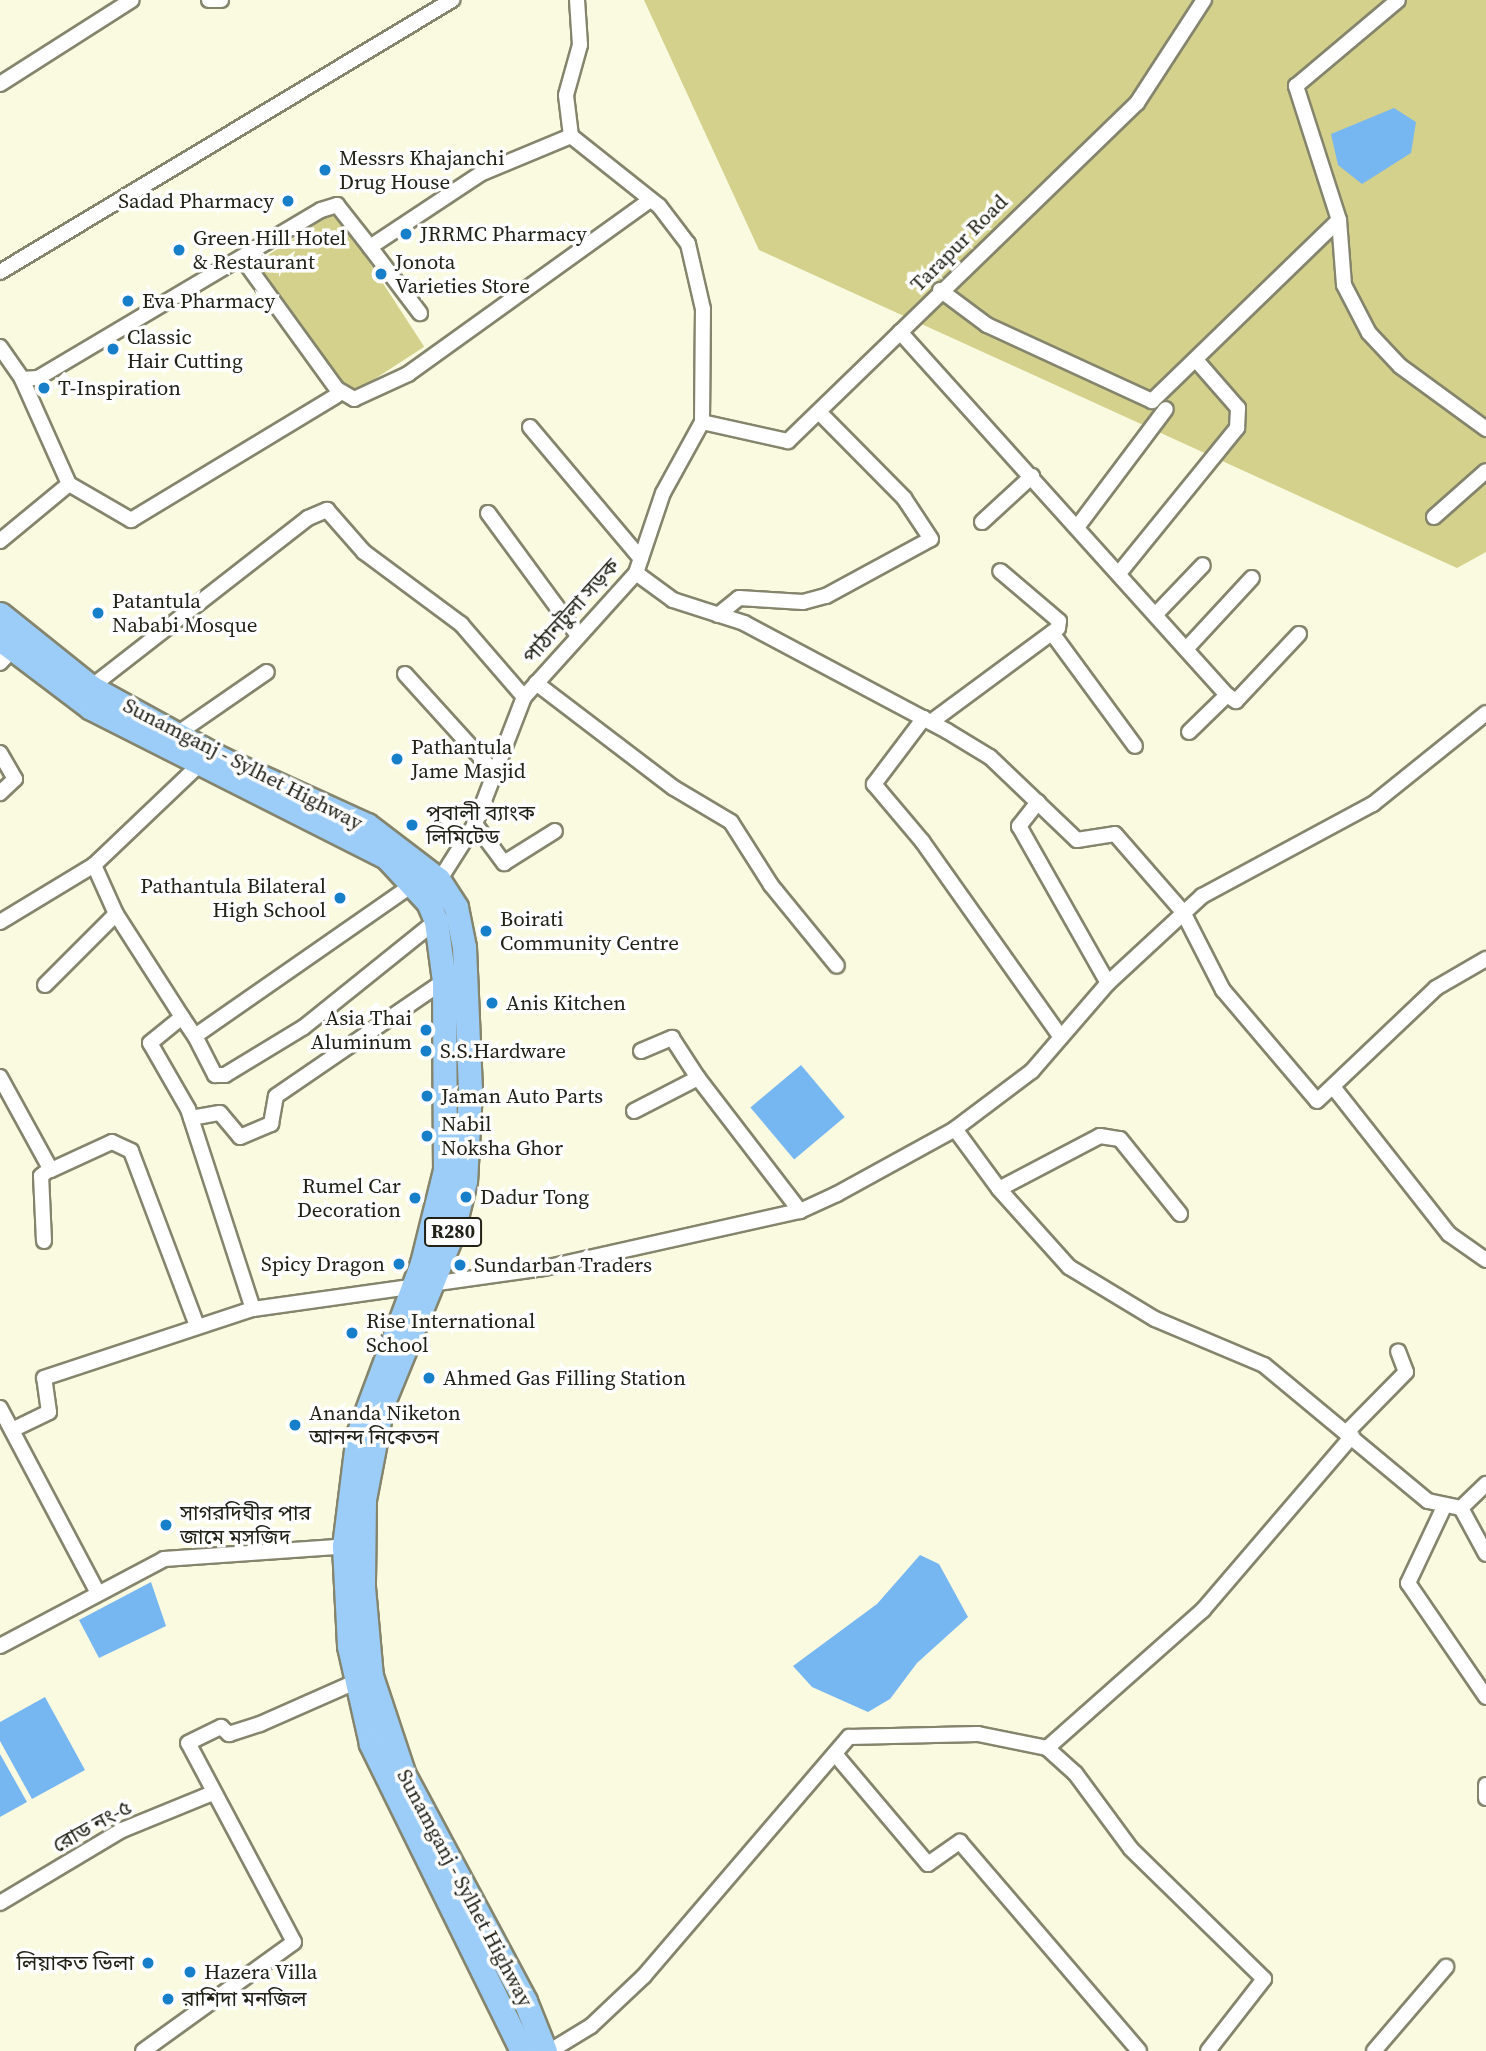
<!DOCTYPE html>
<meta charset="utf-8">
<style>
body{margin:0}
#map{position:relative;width:1486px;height:2051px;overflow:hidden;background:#fafae1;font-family:"Source Serif 4","Noto Sans Bengali",serif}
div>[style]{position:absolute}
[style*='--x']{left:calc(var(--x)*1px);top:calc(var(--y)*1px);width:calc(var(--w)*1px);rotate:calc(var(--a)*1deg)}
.green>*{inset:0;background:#d3d18b;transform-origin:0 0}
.water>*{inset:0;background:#77b7f1;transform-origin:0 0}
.roads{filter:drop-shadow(2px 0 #85856e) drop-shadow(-2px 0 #85856e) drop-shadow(0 2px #85856e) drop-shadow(0 -2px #85856e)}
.street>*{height:14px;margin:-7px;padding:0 7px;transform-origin:7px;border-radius:7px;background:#fff}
.primary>*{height:23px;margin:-11.5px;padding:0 11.5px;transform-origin:11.5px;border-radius:11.5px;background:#9ccdf8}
.dots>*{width:19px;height:19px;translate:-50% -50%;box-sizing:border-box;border:4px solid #fff;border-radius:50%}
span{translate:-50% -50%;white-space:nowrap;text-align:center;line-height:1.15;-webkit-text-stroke:7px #fff;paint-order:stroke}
.shield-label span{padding:2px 5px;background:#fff;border:2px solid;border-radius:5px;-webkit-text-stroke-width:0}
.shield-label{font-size:19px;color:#212118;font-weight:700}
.poi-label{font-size:21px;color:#212118}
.left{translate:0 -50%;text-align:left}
.right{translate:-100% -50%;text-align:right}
.street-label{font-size:21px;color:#212118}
</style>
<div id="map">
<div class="green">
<div style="clip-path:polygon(644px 0,1486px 0,1486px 552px,1457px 568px,759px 250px)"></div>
<div style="left:336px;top:211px;width:162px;height:94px;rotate:57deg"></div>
</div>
<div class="water">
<div style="clip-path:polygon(1394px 108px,1416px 122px,1411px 153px,1362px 184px,1338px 165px,1331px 134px)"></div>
<div style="left:801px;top:1065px;width:68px;height:66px;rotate:50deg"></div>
<div style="clip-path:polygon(920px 1555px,939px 1564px,968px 1617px,917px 1663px,890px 1699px,868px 1712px,812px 1687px,793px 1666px,877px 1604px)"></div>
<div style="clip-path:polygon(151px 1582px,166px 1626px,99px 1658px,79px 1620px)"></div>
<div style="clip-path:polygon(45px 1697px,85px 1770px,32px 1799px,0 1741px,0 1722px)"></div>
<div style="clip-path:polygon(0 1754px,27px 1802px,0 1817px)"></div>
</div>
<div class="roads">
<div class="street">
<div style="--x:209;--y:0;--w:12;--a:0"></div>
<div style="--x:0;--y:84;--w:156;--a:-32.5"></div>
<div style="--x:1339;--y:220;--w:65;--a:85.6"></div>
<div style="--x:1344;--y:285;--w:54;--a:62.5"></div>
<div style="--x:1369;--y:333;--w:45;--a:46.8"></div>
<div style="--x:1400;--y:366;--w:107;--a:36.2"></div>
<div style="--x:370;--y:247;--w:83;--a:52.9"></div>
<div style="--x:242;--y:258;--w:162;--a:54.1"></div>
<div style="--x:337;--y:389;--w:20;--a:30"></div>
<div style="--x:354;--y:399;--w:60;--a:-24.8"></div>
<div style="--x:408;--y:374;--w:298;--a:-35.7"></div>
<div style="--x:0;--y:272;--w:528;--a:-31.04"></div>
<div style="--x:940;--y:290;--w:59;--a:36.7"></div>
<div style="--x:987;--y:325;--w:182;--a:24.7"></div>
<div style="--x:1152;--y:401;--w:260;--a:-44.1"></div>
<div style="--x:1339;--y:220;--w:141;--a:-107.8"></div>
<div style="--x:1296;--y:86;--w:133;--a:-40.1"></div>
<div style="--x:900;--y:332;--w:489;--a:48"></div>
<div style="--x:1227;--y:695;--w:53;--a:135.8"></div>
<div style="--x:0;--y:347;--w:39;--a:55"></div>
<div style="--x:22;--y:379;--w:16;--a:-4"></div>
<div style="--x:38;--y:378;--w:329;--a:-30.7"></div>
<div style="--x:321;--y:210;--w:17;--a:-17"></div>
<div style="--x:337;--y:205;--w:53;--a:51.8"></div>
<div style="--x:370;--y:247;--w:134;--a:-33.5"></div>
<div style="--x:482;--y:173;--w:96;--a:-22.6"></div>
<div style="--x:702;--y:422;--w:88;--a:12.5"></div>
<div style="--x:788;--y:441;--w:486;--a:-44.1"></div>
<div style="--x:1137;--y:103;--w:123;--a:-57"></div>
<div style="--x:530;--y:427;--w:172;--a:49.9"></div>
<div style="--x:69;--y:484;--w:72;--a:30.1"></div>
<div style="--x:131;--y:520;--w:240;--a:-31.2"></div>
<div style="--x:488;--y:513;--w:149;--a:53.7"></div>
<div style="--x:1434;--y:517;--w:69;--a:-41.5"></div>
<div style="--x:982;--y:522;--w:68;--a:-42.6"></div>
<div style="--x:1078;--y:526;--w:146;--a:-53.1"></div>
<div style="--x:0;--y:541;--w:89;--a:-39.6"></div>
<div style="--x:69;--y:484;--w:115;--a:-114.1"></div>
<div style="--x:1120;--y:572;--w:186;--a:-50.9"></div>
<div style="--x:1237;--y:428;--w:20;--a:-87"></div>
<div style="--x:1238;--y:408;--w:62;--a:-131.1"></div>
<div style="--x:636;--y:573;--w:46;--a:36.1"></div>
<div style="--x:673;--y:600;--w:75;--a:17.9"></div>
<div style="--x:744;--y:623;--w:230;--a:28"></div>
<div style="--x:947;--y:731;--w:50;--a:31.2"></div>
<div style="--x:990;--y:757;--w:120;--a:43.7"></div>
<div style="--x:1077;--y:840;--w:38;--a:-9"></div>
<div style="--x:1115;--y:834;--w:103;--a:48.9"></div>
<div style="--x:1183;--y:912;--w:88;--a:62.9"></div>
<div style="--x:1223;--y:990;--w:145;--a:49.7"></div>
<div style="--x:1317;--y:1101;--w:164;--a:-43.5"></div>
<div style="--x:1436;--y:988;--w:58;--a:-30.1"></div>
<div style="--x:1157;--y:613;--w:66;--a:-46.2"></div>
<div style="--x:718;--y:615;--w:27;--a:-39"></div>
<div style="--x:739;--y:598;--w:64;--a:3.6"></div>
<div style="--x:803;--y:602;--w:24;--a:-15"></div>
<div style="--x:826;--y:596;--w:119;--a:-28.5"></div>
<div style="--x:931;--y:539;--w:49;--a:-123.4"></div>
<div style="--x:904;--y:498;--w:121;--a:-134.7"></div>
<div style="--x:1052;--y:633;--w:140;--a:53.7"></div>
<div style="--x:1188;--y:647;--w:94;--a:-47.2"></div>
<div style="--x:0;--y:663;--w:26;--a:-47"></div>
<div style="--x:405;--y:674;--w:131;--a:47.8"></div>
<div style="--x:536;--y:683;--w:173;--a:37.3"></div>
<div style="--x:674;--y:788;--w:66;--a:30.8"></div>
<div style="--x:731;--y:822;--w:75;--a:57.6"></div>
<div style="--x:771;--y:885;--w:104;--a:50.8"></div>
<div style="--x:91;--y:687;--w:275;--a:-37.9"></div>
<div style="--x:308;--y:518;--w:21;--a:-23"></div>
<div style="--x:327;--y:510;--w:56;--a:48.6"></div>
<div style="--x:364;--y:552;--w:121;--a:36.6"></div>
<div style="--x:461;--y:624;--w:96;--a:49.2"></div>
<div style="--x:1227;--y:695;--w:11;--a:34"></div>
<div style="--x:1236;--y:701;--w:92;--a:-46.8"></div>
<div style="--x:924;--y:718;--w:83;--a:127.1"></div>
<div style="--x:874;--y:784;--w:75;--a:49.9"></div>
<div style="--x:922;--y:841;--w:240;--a:54.7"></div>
<div style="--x:931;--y:722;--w:158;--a:-36.5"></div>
<div style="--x:1058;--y:628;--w:7;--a:-82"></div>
<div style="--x:1059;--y:621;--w:77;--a:-139.7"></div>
<div style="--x:177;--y:734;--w:109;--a:-34.6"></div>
<div style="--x:0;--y:753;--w:30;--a:60"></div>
<div style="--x:15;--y:779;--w:21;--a:137"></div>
<div style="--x:1038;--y:802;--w:31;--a:128"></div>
<div style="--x:1019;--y:826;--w:180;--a:60.5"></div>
<div style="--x:475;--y:824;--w:49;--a:53.4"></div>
<div style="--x:504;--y:863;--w:60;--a:-32.1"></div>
<div style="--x:94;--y:865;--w:54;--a:65.8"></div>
<div style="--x:116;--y:914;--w:122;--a:57.3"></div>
<div style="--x:435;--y:887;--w:75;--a:-57.6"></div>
<div style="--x:475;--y:824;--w:136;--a:-68.9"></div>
<div style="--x:524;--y:697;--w:167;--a:-47.9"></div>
<div style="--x:636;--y:573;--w:84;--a:-71.4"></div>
<div style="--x:663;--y:493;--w:81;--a:-61.2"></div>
<div style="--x:702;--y:422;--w:113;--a:-89.5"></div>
<div style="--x:703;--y:309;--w:67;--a:-103"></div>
<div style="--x:688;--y:244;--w:48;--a:-127.3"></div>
<div style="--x:659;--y:206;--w:112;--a:-141.5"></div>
<div style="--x:571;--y:136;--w:41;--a:-97"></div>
<div style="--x:566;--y:95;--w:52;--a:-74.4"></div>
<div style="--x:580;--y:45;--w:45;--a:-93.8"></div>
<div style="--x:0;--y:922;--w:110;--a:-31.2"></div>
<div style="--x:94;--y:865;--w:145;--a:-43.6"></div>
<div style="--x:45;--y:985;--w:100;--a:-45"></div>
<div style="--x:195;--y:1036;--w:44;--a:62.9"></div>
<div style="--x:215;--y:1075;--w:10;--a:0"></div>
<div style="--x:225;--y:1075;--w:92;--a:-31.3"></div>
<div style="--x:304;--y:1027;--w:169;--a:-38.8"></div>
<div style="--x:641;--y:1051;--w:34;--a:-23"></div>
<div style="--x:672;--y:1038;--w:48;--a:57"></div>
<div style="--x:0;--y:1077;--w:106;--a:61.3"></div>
<div style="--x:51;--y:1170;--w:67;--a:-24.7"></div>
<div style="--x:112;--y:1142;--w:21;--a:25"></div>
<div style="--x:131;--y:1151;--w:187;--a:69.3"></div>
<div style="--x:1334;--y:1088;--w:186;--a:51.8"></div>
<div style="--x:1449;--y:1234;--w:45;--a:35.1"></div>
<div style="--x:634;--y:1111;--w:72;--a:-27.3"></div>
<div style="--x:698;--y:1078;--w:168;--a:52.5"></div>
<div style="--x:191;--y:1118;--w:29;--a:-10"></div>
<div style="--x:220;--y:1113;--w:31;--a:50"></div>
<div style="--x:240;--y:1137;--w:34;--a:-23"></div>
<div style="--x:271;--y:1124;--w:28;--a:-80"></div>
<div style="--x:276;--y:1096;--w:204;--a:-34.4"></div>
<div style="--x:955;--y:1129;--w:74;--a:53.7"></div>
<div style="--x:999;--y:1189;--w:105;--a:48.1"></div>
<div style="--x:1069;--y:1267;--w:100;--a:31.2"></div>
<div style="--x:1155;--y:1319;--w:118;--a:22.9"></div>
<div style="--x:1264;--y:1365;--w:213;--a:39.7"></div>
<div style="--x:1428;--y:1501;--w:34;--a:12"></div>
<div style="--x:1461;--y:1508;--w:35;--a:-44"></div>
<div style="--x:999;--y:1189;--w:114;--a:-27.7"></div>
<div style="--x:1100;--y:1136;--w:20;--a:9"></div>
<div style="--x:1120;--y:1139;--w:96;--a:51.3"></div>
<div style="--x:44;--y:1241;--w:65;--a:-92.6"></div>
<div style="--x:41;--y:1176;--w:11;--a:-38"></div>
<div style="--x:253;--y:1309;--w:210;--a:-108"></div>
<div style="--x:188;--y:1109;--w:76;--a:-119.9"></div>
<div style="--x:150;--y:1043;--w:41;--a:-39.1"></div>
<div style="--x:182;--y:1017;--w:23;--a:56"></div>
<div style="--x:195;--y:1036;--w:267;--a:-34.8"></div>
<div style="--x:0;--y:1408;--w:207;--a:62.1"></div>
<div style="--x:12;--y:1430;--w:41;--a:-25.9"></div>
<div style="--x:49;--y:1412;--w:34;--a:-98"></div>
<div style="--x:44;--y:1378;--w:220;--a:-18.3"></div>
<div style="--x:253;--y:1309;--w:294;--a:-8"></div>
<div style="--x:544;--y:1268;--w:262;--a:-12.6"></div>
<div style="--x:800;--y:1211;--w:41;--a:-24.7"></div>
<div style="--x:837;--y:1194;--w:135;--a:-28.8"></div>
<div style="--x:955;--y:1129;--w:96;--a:-37"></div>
<div style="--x:1032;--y:1071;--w:116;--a:-49.2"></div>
<div style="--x:1108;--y:983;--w:128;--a:-42.8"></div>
<div style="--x:1202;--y:896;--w:194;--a:-28.3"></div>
<div style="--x:1373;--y:804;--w:145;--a:-38.8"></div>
<div style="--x:1347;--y:1432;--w:84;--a:-45.5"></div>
<div style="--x:1406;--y:1372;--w:22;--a:-111"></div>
<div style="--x:1461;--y:1508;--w:52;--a:61.5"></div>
<div style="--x:1443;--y:1509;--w:82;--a:115.3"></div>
<div style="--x:1408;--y:1583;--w:138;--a:55.6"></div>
<div style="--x:0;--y:1646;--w:186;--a:-27.9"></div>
<div style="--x:164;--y:1559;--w:187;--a:-4"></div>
<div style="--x:1047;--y:1748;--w:38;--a:42"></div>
<div style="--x:1075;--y:1773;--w:94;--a:53.6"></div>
<div style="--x:1131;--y:1849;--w:186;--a:44.3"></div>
<div style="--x:1264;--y:1979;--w:91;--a:127.9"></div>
<div style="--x:835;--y:1754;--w:144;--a:49.8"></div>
<div style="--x:928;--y:1864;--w:39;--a:-35"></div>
<div style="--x:960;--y:1842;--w:275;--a:49.4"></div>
<div style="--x:1486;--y:1785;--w:13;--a:90"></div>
<div style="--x:0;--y:1903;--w:142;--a:-30.9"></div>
<div style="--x:122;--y:1830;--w:95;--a:-22.2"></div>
<div style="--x:143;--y:2051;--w:186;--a:-35.8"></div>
<div style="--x:294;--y:1942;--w:225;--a:-118"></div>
<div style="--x:188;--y:1743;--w:37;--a:-26"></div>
<div style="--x:221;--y:1727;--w:11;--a:41"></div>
<div style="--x:229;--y:1734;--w:33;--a:-18"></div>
<div style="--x:260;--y:1724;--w:102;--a:-23.8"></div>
<div style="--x:550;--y:2051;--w:48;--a:-31.4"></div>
<div style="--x:591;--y:2026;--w:73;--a:-43.3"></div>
<div style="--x:644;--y:1976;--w:315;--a:-49.4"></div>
<div style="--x:849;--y:1737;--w:129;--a:-1.3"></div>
<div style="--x:978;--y:1734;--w:70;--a:11.5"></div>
<div style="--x:1047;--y:1748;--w:208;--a:-41.5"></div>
<div style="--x:1203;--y:1610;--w:229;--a:-49.4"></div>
<div style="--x:1374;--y:2051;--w:111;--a:-49.4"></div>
</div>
<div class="primary">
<div style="--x:0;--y:614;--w:117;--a:38.7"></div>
<div style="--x:91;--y:687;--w:149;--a:28.8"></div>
<div style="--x:222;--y:759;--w:159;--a:24.5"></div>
<div style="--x:367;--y:825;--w:89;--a:37.3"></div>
<div style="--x:438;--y:879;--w:33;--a:57"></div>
<div style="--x:456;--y:907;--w:41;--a:78.7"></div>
<div style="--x:464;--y:947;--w:143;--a:87.6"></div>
<div style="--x:470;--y:1090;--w:91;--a:93.1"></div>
<div style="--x:465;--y:1181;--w:55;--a:103.8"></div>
<div style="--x:452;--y:1234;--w:185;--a:112.3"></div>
<div style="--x:382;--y:1405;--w:96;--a:100.8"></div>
<div style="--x:364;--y:1499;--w:88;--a:90.7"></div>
<div style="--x:363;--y:1587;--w:89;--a:84.9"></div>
<div style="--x:371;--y:1676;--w:104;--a:71.6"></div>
<div style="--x:404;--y:1775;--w:256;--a:61.8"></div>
<div style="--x:525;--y:2001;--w:54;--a:68.2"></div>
<div style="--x:0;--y:639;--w:114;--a:37.2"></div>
<div style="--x:91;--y:708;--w:330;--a:26.8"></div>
<div style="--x:386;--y:857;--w:62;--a:47"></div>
<div style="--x:428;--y:902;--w:21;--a:67"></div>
<div style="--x:436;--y:921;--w:61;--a:82.4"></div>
<div style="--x:444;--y:981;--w:189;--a:89.7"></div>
<div style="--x:445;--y:1170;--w:96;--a:103.9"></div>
<div style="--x:422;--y:1263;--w:183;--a:110.5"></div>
<div style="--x:358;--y:1434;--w:113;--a:97.1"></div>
<div style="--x:344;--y:1546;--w:100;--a:87.1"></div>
<div style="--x:349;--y:1646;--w:100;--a:77.3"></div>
<div style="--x:371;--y:1744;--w:342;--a:63.8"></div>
</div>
</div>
<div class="dots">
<div style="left:325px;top:170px;background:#177fca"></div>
<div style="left:288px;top:201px;background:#177fca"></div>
<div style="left:406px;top:234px;background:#177fca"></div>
<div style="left:179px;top:250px;background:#177fca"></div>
<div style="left:381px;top:274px;background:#177fca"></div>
<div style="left:128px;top:301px;background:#177fca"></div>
<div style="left:113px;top:349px;background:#177fca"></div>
<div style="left:44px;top:388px;background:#177fca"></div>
<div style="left:98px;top:613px;background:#177fca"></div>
<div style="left:397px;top:759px;background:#177fca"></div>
<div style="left:412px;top:825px;background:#177fca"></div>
<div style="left:340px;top:898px;background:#177fca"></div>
<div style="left:486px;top:931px;background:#177fca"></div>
<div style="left:492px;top:1003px;background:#177fca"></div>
<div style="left:426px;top:1030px;background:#177fca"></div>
<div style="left:426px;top:1051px;background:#177fca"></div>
<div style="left:427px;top:1096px;background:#177fca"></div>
<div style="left:427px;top:1136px;background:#177fca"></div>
<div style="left:466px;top:1197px;background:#177fca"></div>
<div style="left:415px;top:1198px;background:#177fca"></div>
<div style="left:399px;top:1264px;background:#177fca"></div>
<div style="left:460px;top:1265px;background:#177fca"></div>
<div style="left:352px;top:1333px;background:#177fca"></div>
<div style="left:429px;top:1378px;background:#177fca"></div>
<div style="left:295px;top:1425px;background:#177fca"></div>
<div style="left:166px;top:1525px;background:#177fca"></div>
<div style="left:148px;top:1963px;background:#177fca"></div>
<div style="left:190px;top:1972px;background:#177fca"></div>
<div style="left:168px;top:1999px;background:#177fca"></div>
</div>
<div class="shield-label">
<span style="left:453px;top:1232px">R280</span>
</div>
<div class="poi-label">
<span class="left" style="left:339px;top:170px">Messrs Khajanchi<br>Drug House</span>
<span class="right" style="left:274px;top:201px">Sadad Pharmacy</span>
<span class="left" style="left:420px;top:234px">JRRMC Pharmacy</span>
<span class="left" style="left:193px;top:250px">Green Hill Hotel<br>&amp; Restaurant</span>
<span class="left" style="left:395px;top:274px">Jonota<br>Varieties Store</span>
<span class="left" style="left:142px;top:301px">Eva Pharmacy</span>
<span class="left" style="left:127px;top:349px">Classic<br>Hair Cutting</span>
<span class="left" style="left:58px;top:388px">T-Inspiration</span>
<span class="left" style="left:112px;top:613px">Patantula<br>Nababi Mosque</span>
<span class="left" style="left:411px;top:759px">Pathantula<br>Jame Masjid</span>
<span class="left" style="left:426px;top:825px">পূবালী ব্যাংক<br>লিমিটেড</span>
<span class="right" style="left:326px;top:898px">Pathantula Bilateral<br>High School</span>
<span class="left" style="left:500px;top:931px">Boirati<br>Community Centre</span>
<span class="left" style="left:506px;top:1003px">Anis Kitchen</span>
<span class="right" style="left:412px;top:1030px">Asia Thai<br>Aluminum</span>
<span class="left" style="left:440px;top:1051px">S.S.Hardware</span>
<span class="left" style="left:441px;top:1096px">Jaman Auto Parts</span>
<span class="left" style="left:441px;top:1136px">Nabil<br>Noksha Ghor</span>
<span class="right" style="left:401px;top:1198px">Rumel Car<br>Decoration</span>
<span class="left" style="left:480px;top:1197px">Dadur Tong</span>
<span class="right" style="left:385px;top:1264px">Spicy Dragon</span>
<span class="left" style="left:474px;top:1265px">Sundarban Traders</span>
<span class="left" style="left:366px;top:1333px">Rise International<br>School</span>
<span class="left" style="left:443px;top:1378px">Ahmed Gas Filling Station</span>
<span class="left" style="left:309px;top:1425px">Ananda Niketon<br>আনন্দ নিকেতন</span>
<span class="left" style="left:180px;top:1525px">সাগরদিঘীর পার<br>জামে মসজিদ</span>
<span class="right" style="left:134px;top:1963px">লিয়াকত ভিলা</span>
<span class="left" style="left:204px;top:1972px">Hazera Villa</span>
<span class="left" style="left:182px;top:1999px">রাশিদা মনজিল</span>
</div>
<div class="street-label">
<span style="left:959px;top:243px;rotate:-45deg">Tarapur Road</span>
<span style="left:571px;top:611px;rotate:-48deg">পাঠানটুলা সড়ক</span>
<span style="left:243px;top:764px;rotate:27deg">Sunamganj - Sylhet Highway</span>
<span style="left:92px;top:1826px;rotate:-29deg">রোড নং-৫</span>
<span style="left:465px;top:1888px;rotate:62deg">Sunamganj - Sylhet Highway</span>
</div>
</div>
